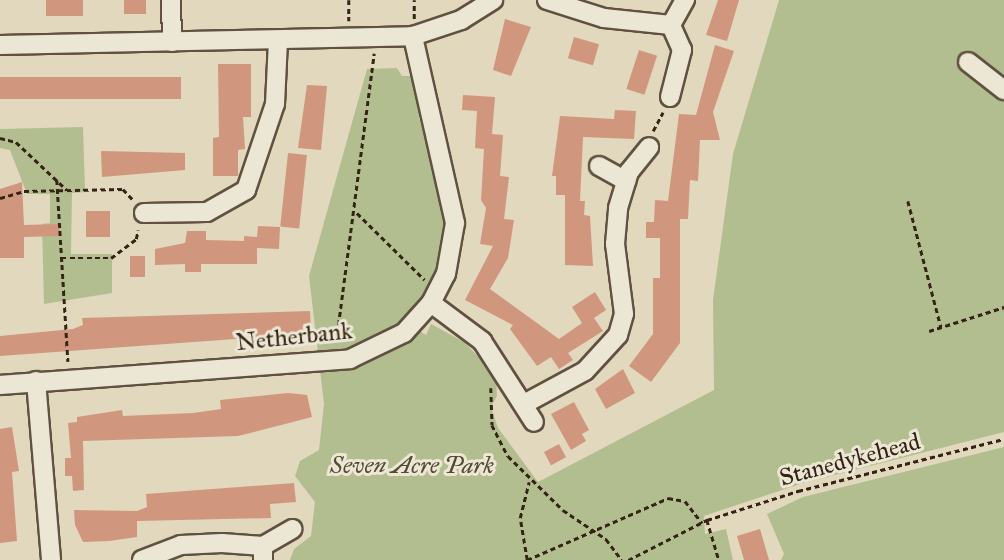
<!DOCTYPE html>
<style>
body{margin:0}
#map{position:relative;width:1004px;height:560px;overflow:hidden;background:#e1d8bd;font-family:"IM FELL Great Primer",serif}
div>[style]{position:absolute}
[style*='--x']{left:calc(var(--x)*1px);top:calc(var(--y)*1px);width:calc(var(--w)*1px);rotate:calc(var(--a)*1deg)}
.green>*{inset:0;background:#b3be90}
.building>*{inset:0;background:#d0977e;transform-origin:0 0}
.path>*{height:2.5px;margin-top:-1.25px;transform-origin:0;background:repeating-linear-gradient(90deg,#352416 0 5px,transparent 0 8.5px)}
.roads{filter:drop-shadow(2px 0 #605140) drop-shadow(-2px 0 #605140) drop-shadow(0 2px #605140) drop-shadow(0 -2px #605140)}
.minor>*{height:18px;margin:-9px;padding:0 9px;transform-origin:9px;border-radius:9px;background:#ece6d4}
span{translate:-50% -50%;white-space:nowrap;text-align:center;line-height:1.15;-webkit-text-stroke:6px #ece6d4;paint-order:stroke}
.street-label{font-size:24px;color:#352416}
.park-label{font-size:24px;color:#544a34;font-style:italic}
</style>
<div id="map">
<div class="green">
<div style="clip-path:polygon(779px 0,1004px 0,1004px 432px,803px 483px,704px 516px,705px 534px,726px 529px,733px 560px,290px 560px,294px 549px,311px 536px,315px 502px,295px 476px,300px 461px,319px 450px,324px 404px,309px 276px,367px 69px,397px 68px,402px 76px,414px 76px,422px 104px,419px 117px,446px 220px,434px 279px,403px 320px,426px 335px,431px 324px,464px 342px,496px 375px,497px 396px,491px 407px,498px 428px,538px 482px,714px 390px,713px 300px,733px 154px)"></div>
<div style="clip-path:polygon(83px 127px,85px 192px,72px 193px,71px 254px,112px 254px,112px 293px,44px 304px,42px 224px,50px 223px,50px 194px,27px 194px,10px 150px,0 148px,0 129px)"></div>
<div style="clip-path:polygon(1004px 447px,1004px 560px,781px 560px,784px 554px,767px 514px,803px 497px)"></div>
</div>
<div class="building">
<div style="left:46px;top:0;width:37px;height:16px"></div>
<div style="left:124px;top:0;width:22px;height:14px"></div>
<div style="clip-path:polygon(718px 0,739px 0,727px 41px,706px 35px)"></div>
<div style="clip-path:polygon(505px 19px,531px 27px,511px 76px,493px 70px)"></div>
<div style="left:574px;top:37px;width:26px;height:22px;rotate:16deg"></div>
<div style="clip-path:polygon(715px 45px,734px 51px,713px 112px,720px 140px,700px 140px,698px 181px,690px 180px,688px 219px,680px 219px,680px 343px,651px 382px,629px 366px,653px 334px,653px 278px,660px 278px,660px 238px,646px 238px,646px 222px,654px 222px,655px 200px,668px 201px,679px 114px,696px 115px)"></div>
<div style="left:639px;top:50px;width:19px;height:41px;rotate:18deg"></div>
<div style="clip-path:polygon(218px 64px,251px 64px,251px 117px,243px 117px,245px 149px,238px 150px,238px 176px,213px 176px,213px 138px,219px 137px)"></div>
<div style="left:181px;top:77px;width:22px;height:181px;rotate:90deg"></div>
<div style="clip-path:polygon(307px 85px,327px 86px,321px 150px,298px 148px)"></div>
<div style="clip-path:polygon(463px 95px,495px 97px,492px 134px,503px 135px,500px 176px,509px 177px,504px 219px,514px 220px,508px 258px,490px 289px,559px 339px,582px 323px,572px 307px,595px 292px,606px 310px,594px 318px,603px 331px,568px 353px,573px 360px,559px 369px,551px 357px,537px 366px,510px 329px,513px 325px,465px 300px,493px 246px,480px 244px,486px 208px,481px 200px,484px 149px,475px 148px,477px 111px,462px 110px)"></div>
<div style="clip-path:polygon(615px 110px,636px 111px,634px 139px,583px 137px,580px 201px,585px 201px,584px 215px,590px 216px,593px 266px,565px 265px,565px 195px,556px 195px,556px 176px,552px 176px,560px 116px,614px 119px)"></div>
<div style="clip-path:polygon(101px 151px,185px 153px,185px 170px,102px 177px)"></div>
<div style="left:288px;top:153px;width:19px;height:74px;rotate:6deg"></div>
<div style="clip-path:polygon(22px 182px,24px 225px,59px 224px,60px 236px,24px 237px,24px 258px,0 258px,0 189px)"></div>
<div style="left:86px;top:211px;width:24px;height:26px"></div>
<div style="clip-path:polygon(258px 226px,280px 227px,279px 249px,257px 248px,257px 264px,201px 264px,201px 272px,185px 272px,185px 264px,155px 265px,155px 249px,185px 243px,187px 231px,206px 231px,206px 240px,244px 241px,244px 236px,257px 237px)"></div>
<div style="left:130px;top:256px;width:15px;height:21px"></div>
<div style="clip-path:polygon(310px 311px,311px 332px,304px 334px,0 356px,0 336px,73px 329px,83px 325px,82px 318px)"></div>
<div style="clip-path:polygon(623px 369px,635px 393px,606px 409px,595px 389px)"></div>
<div style="clip-path:polygon(288px 393px,307px 395px,312px 417px,238px 436px,83px 441px,84px 490px,73px 491px,72px 476px,65px 476px,65px 458px,71px 458px,68px 423px,77px 422px,77px 417px,122px 410px,123px 416px,193px 413px,221px 409px,220px 400px)"></div>
<div style="clip-path:polygon(574px 402px,589px 430px,582px 434px,586px 441px,571px 450px,551px 414px)"></div>
<div style="clip-path:polygon(12px 427px,19px 471px,12px 472px,17px 541px,0 543px,0 429px)"></div>
<div style="left:559px;top:444px;width:15px;height:17px;rotate:62deg"></div>
<div style="clip-path:polygon(294px 483px,296px 502px,270px 504px,271px 518px,137px 521px,137px 537px,109px 541px,83px 542px,75px 525px,74px 510px,137px 511px,147px 507px,146px 494px)"></div>
<div style="clip-path:polygon(760px 529px,769px 560px,744px 560px,737px 536px)"></div>
</div>
<div class="path">
<div style="--x:349;--y:0;--w:21;--a:90"></div>
<div style="--x:414;--y:19;--w:19;--a:-90"></div>
<div style="--x:653;--y:131;--w:21;--a:-62"></div>
<div style="--x:0;--y:138;--w:16;--a:14"></div>
<div style="--x:16;--y:142;--w:70;--a:43.3"></div>
<div style="--x:57;--y:180;--w:182;--a:86.5"></div>
<div style="--x:0;--y:198;--w:25;--a:-16"></div>
<div style="--x:24;--y:191;--w:99;--a:-1.2"></div>
<div style="--x:123;--y:189;--w:16;--a:47"></div>
<div style="--x:908;--y:201;--w:130;--a:75.3"></div>
<div style="--x:357;--y:213;--w:95;--a:44.6"></div>
<div style="--x:61;--y:258;--w:50;--a:0"></div>
<div style="--x:111;--y:258;--w:31;--a:-37"></div>
<div style="--x:136;--y:239;--w:9;--a:-77"></div>
<div style="--x:929;--y:331;--w:79;--a:-17.7"></div>
<div style="--x:336;--y:342;--w:291;--a:-82.5"></div>
<div style="--x:491;--y:388;--w:37;--a:88"></div>
<div style="--x:492;--y:425;--w:35;--a:63"></div>
<div style="--x:508;--y:456;--w:77;--a:44.5"></div>
<div style="--x:563;--y:510;--w:52;--a:34"></div>
<div style="--x:606;--y:539;--w:26;--a:53"></div>
<div style="--x:707;--y:520;--w:42;--a:73.3"></div>
<div style="--x:527;--y:560;--w:154;--a:-23.7"></div>
<div style="--x:668;--y:498;--w:17;--a:10"></div>
<div style="--x:685;--y:501;--w:28;--a:52"></div>
<div style="--x:527;--y:560;--w:43;--a:-99.5"></div>
<div style="--x:520;--y:518;--w:37;--a:-76"></div>
<div style="--x:628;--y:560;--w:89;--a:-26.9"></div>
<div style="--x:707;--y:520;--w:96;--a:-17.7"></div>
<div style="--x:798;--y:491;--w:212;--a:-14.2"></div>
</div>
<div class="roads">
<div class="minor">
<div style="--x:171;--y:0;--w:42;--a:88.6"></div>
<div style="--x:547;--y:0;--w:60;--a:17.5"></div>
<div style="--x:604;--y:18;--w:67;--a:6"></div>
<div style="--x:0;--y:45;--w:413;--a:-1.2"></div>
<div style="--x:413;--y:36;--w:51;--a:-18.4"></div>
<div style="--x:461;--y:20;--w:38;--a:-32"></div>
<div style="--x:968;--y:62;--w:46;--a:37.9"></div>
<div style="--x:670;--y:97;--w:49;--a:-75.7"></div>
<div style="--x:682;--y:50;--w:27;--a:-114"></div>
<div style="--x:671;--y:25;--w:29;--a:-61"></div>
<div style="--x:599;--y:166;--w:31;--a:29"></div>
<div style="--x:144;--y:213;--w:63;--a:-0.9"></div>
<div style="--x:207;--y:212;--w:45;--a:-29.4"></div>
<div style="--x:246;--y:190;--w:91;--a:-71.4"></div>
<div style="--x:275;--y:104;--w:63;--a:-87.3"></div>
<div style="--x:431;--y:303;--w:64;--a:36.7"></div>
<div style="--x:482;--y:341;--w:96;--a:57.3"></div>
<div style="--x:36;--y:381;--w:180;--a:85.2"></div>
<div style="--x:0;--y:385;--w:351;--a:-4.2"></div>
<div style="--x:350;--y:359;--w:60;--a:-25.7"></div>
<div style="--x:404;--y:333;--w:40;--a:-48"></div>
<div style="--x:431;--y:303;--w:33;--a:-63"></div>
<div style="--x:446;--y:274;--w:52;--a:-80"></div>
<div style="--x:455;--y:223;--w:192;--a:-102.7"></div>
<div style="--x:524;--y:404;--w:69;--a:-28.4"></div>
<div style="--x:585;--y:371;--w:49;--a:-47.5"></div>
<div style="--x:618;--y:335;--w:22;--a:-74"></div>
<div style="--x:624;--y:314;--w:71;--a:-97.3"></div>
<div style="--x:615;--y:244;--w:36;--a:-85"></div>
<div style="--x:618;--y:208;--w:38;--a:-73"></div>
<div style="--x:629;--y:172;--w:32;--a:-51"></div>
<div style="--x:263;--y:546;--w:34;--a:-30"></div>
<div style="--x:142;--y:560;--w:42;--a:-21"></div>
<div style="--x:181;--y:545;--w:41;--a:-2.8"></div>
<div style="--x:222;--y:543;--w:41;--a:4.2"></div>
<div style="--x:263;--y:546;--w:14;--a:90"></div>
</div>
</div>
<div class="street-label">
<span style="left:294px;top:337px;rotate:-6deg">Netherbank</span>
<span style="left:850px;top:460px;rotate:-15deg">Stanedykehead</span>
</div>
<div class="park-label">
<span style="left:412px;top:466px">Seven Acre Park</span>
</div>
</div>
